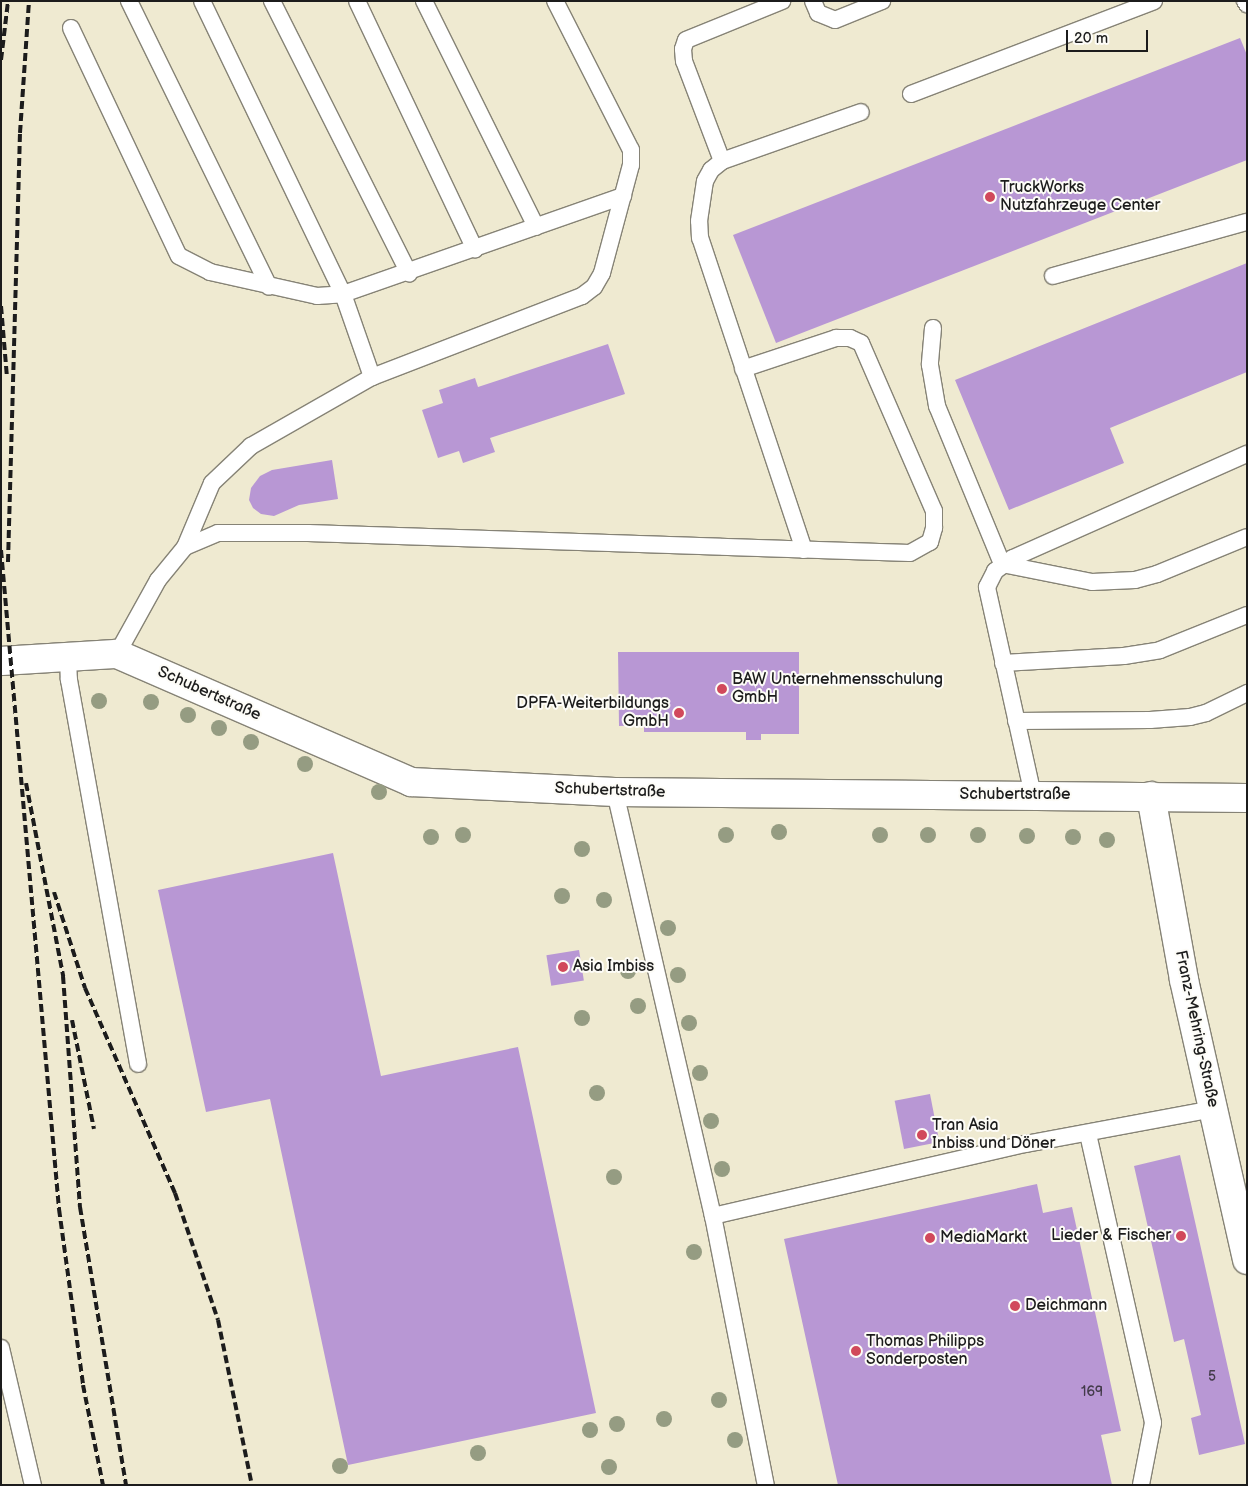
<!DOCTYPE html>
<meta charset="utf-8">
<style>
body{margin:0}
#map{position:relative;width:1248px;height:1486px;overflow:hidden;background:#efead1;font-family:"Balsamiq Sans",sans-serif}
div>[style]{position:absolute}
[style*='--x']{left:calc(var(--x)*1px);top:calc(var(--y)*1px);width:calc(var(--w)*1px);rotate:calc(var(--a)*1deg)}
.building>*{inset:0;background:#b897d4;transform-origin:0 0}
.roads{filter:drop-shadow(1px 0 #868376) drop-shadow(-1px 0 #868376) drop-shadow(0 1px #868376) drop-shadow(0 -1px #868376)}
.service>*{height:16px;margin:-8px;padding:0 8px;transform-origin:8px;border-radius:8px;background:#fff}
.minor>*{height:28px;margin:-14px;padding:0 14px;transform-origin:14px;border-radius:14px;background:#fff}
.rail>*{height:4px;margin-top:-2px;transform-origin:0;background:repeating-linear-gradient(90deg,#1c1c1c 0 8px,transparent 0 12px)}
.trees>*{width:16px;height:16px;margin:-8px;border-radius:50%;background:#959c82}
.dots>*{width:14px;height:14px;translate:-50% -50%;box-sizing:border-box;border:2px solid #fdfcf7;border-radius:50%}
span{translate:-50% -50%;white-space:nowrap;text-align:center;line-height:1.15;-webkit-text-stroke:4px #fdfcf7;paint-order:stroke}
.number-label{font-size:14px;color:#433b4a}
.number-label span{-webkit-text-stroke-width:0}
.poi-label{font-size:16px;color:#1c1c1c}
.left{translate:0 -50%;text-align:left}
.right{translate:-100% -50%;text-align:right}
.street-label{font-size:16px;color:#1c1c1c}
.frame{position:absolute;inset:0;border:2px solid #1c1c1c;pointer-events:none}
.scale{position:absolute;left:1066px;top:30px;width:82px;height:22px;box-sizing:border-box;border:2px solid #1c1c1c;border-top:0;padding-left:6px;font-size:15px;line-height:18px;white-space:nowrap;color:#1c1c1c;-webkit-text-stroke:4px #fdfcf7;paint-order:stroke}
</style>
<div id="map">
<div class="building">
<div style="clip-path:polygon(1240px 38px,1247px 55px,1247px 160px,776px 343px,733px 235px)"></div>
<div style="clip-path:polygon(1247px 263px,1247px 372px,1110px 428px,1124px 463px,1009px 510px,955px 380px)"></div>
<div style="clip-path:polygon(608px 344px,625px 394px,490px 438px,495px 452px,463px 463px,459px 451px,438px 458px,422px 410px,443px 403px,439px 390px,475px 378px,478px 387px)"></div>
<div style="clip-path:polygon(332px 460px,338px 499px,299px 505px,274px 516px,261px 514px,253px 508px,249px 500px,251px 488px,260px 476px,272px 470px)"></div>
<div style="clip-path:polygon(618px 652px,799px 652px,799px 734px,761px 734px,761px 740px,746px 740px,746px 732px,644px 732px,644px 725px,619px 726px)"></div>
<div style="clip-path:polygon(333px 853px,381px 1076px,518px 1047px,596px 1413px,348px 1465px,270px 1099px,206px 1112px,158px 890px)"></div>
<div style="left:579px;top:950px;width:31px;height:33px;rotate:81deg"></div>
<div style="left:930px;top:1094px;width:49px;height:36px;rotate:79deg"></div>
<div style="clip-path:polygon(1180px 1155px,1245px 1444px,1199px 1455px,1191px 1418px,1201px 1415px,1184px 1339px,1174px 1342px,1134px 1166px)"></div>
<div style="clip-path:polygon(1037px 1184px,1043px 1213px,1072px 1207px,1121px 1431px,1101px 1435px,1112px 1485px,838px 1485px,784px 1239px)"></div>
</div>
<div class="roads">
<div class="service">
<div style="--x:129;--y:1;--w:318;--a:63.9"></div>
<div style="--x:202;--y:1;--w:325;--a:64.3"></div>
<div style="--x:343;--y:294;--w:88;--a:70.7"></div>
<div style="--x:272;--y:1;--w:305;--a:63.3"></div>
<div style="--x:357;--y:1;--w:275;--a:64.6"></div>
<div style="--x:424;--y:1;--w:252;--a:63.6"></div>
<div style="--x:813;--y:1;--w:13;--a:67"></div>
<div style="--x:818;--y:13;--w:18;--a:22"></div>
<div style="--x:835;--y:20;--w:51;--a:-22"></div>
<div style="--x:1245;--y:1;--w:4;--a:56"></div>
<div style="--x:71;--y:28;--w:252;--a:64.7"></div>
<div style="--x:179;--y:256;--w:35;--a:27"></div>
<div style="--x:210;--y:272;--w:110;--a:12.6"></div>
<div style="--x:317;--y:296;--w:26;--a:-4"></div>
<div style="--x:343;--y:294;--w:297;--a:-19.3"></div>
<div style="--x:911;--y:94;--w:260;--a:-20.9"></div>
<div style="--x:722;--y:161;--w:107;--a:-110.8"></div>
<div style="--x:684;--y:61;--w:12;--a:-95"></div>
<div style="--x:683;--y:49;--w:9;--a:-72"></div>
<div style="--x:686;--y:40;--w:104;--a:-22.1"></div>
<div style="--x:1053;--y:276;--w:201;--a:-15.6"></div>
<div style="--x:933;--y:328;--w:37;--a:95"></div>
<div style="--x:930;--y:365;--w:42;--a:80.3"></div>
<div style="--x:937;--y:406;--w:171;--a:67.6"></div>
<div style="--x:1002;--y:564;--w:92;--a:11.3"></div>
<div style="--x:1092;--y:582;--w:43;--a:-2.7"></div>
<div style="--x:1135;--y:580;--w:23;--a:-15"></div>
<div style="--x:1157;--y:574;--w:97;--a:-22.3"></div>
<div style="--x:185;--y:547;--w:69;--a:-67.1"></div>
<div style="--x:212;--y:483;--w:54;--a:-43.5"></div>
<div style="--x:251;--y:446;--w:139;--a:-29.7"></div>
<div style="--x:372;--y:377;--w:225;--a:-21.1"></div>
<div style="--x:582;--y:296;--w:15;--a:-37"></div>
<div style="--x:594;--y:287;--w:16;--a:-60"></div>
<div style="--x:602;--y:273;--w:112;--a:-75"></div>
<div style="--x:631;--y:165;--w:15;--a:-90"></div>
<div style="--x:631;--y:150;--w:167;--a:-117"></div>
<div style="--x:804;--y:550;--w:329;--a:-108.4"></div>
<div style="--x:700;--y:238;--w:17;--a:-93"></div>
<div style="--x:699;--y:221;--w:40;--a:-81.5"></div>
<div style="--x:705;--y:181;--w:13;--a:-61"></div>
<div style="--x:711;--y:170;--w:14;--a:-39"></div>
<div style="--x:722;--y:161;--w:147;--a:-19.4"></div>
<div style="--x:117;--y:654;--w:85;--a:-61"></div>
<div style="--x:158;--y:580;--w:43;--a:-50.7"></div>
<div style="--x:185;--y:547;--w:36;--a:-23"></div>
<div style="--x:218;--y:533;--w:90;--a:0"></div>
<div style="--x:308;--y:533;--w:602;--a:1.9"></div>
<div style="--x:910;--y:553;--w:23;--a:-29"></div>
<div style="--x:930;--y:542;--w:15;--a:-74"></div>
<div style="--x:934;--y:528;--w:17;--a:-90"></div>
<div style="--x:934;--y:511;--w:183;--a:-113.5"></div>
<div style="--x:861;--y:343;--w:12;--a:-156"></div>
<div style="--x:850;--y:338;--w:14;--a:180"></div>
<div style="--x:836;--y:338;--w:98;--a:161.6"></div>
<div style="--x:68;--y:656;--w:24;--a:88"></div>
<div style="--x:69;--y:680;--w:390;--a:79.8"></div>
<div style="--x:1003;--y:663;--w:121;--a:-3.3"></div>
<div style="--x:1124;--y:656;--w:36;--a:-9"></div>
<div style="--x:1160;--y:650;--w:94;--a:-21.9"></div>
<div style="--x:1016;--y:721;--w:134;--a:-0.4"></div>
<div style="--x:1150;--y:720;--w:40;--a:-4.3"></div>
<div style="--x:1190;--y:717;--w:16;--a:-14"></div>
<div style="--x:1206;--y:713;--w:46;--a:-26"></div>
<div style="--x:615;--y:792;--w:435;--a:77"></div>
<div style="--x:713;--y:1216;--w:274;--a:78.9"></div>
<div style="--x:1033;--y:795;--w:213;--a:-102.5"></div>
<div style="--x:987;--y:587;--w:18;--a:-63"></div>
<div style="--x:995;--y:571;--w:22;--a:-36"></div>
<div style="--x:1013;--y:558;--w:256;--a:-24"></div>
<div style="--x:1088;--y:1134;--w:296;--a:77.3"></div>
<div style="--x:1153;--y:1423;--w:63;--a:101"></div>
<div style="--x:713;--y:1216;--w:321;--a:-13"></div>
<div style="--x:1026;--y:1144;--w:190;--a:-10.6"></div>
<div style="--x:1;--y:1348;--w:141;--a:76.9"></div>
</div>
<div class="minor">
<div style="--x:1;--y:661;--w:116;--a:-3.5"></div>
<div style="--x:117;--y:654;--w:321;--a:23.5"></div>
<div style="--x:411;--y:782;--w:204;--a:2.8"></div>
<div style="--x:615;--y:792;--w:632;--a:0.54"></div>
<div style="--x:1151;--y:796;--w:187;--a:79.8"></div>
<div style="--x:1184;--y:980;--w:287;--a:77.3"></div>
</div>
</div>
<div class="rail">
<div style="--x:1;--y:60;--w:59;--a:-83.2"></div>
<div style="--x:1;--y:306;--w:72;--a:85.2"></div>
<div style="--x:1;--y:550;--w:662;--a:84.97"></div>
<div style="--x:59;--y:1209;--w:178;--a:82.2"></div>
<div style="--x:83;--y:1385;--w:102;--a:78.7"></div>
<div style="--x:8;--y:562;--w:429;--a:-88.4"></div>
<div style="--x:20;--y:133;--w:132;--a:-86.1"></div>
<div style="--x:26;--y:783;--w:197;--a:79.1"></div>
<div style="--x:63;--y:976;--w:232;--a:85.8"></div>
<div style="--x:80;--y:1207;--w:282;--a:80.6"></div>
<div style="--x:54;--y:892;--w:101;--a:72.1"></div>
<div style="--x:85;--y:988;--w:224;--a:66.3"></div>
<div style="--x:175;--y:1193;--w:134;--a:71.3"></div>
<div style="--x:218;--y:1320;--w:168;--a:78.4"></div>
<div style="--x:72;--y:1020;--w:111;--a:78.6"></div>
</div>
<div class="trees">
<div style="left:99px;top:701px"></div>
<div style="left:151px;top:702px"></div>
<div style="left:188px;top:715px"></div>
<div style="left:219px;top:728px"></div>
<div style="left:251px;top:742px"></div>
<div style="left:305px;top:764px"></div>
<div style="left:379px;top:792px"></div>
<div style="left:779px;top:832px"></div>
<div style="left:463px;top:835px"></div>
<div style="left:726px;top:835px"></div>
<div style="left:880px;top:835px"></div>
<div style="left:928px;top:835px"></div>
<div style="left:978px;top:835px"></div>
<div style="left:1027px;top:836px"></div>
<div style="left:431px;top:837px"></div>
<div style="left:1073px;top:837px"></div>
<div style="left:1107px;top:840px"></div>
<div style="left:582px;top:849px"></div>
<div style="left:562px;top:896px"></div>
<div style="left:604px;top:900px"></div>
<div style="left:668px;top:928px"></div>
<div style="left:628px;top:971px"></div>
<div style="left:678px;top:975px"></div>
<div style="left:638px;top:1006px"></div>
<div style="left:582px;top:1018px"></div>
<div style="left:689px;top:1023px"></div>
<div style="left:700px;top:1073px"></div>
<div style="left:597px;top:1093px"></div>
<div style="left:711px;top:1121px"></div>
<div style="left:722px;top:1169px"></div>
<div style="left:614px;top:1177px"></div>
<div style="left:694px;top:1252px"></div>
<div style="left:719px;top:1400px"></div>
<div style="left:664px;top:1419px"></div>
<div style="left:617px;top:1424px"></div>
<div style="left:590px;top:1430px"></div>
<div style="left:735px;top:1440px"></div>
<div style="left:478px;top:1453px"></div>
<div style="left:340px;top:1466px"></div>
<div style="left:609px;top:1467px"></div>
</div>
<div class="dots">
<div style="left:990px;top:197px;background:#d1495b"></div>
<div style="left:722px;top:689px;background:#d1495b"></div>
<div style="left:679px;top:713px;background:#d1495b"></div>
<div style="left:563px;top:967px;background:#d1495b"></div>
<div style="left:922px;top:1135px;background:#d1495b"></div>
<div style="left:1181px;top:1236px;background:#d1495b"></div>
<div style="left:930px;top:1238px;background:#d1495b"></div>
<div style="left:1015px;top:1306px;background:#d1495b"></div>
<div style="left:856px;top:1351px;background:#d1495b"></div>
</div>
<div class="number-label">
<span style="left:1212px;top:1377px">5</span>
<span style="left:1092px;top:1392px">169</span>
</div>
<div class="poi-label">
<span class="left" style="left:1000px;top:197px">TruckWorks<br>Nutzfahrzeuge Center</span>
<span class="left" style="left:732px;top:689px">BAW Unternehmensschulung<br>GmbH</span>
<span class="right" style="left:669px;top:713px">DPFA-Weiterbildungs<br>GmbH</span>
<span class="left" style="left:573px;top:967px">Asia Imbiss</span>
<span class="left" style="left:932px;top:1135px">Tran Asia<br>Inbiss und Döner</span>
<span class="right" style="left:1171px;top:1236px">Lieder &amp; Fischer</span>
<span class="left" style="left:940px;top:1238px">MediaMarkt</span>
<span class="left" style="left:1025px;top:1306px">Deichmann</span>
<span class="left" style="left:866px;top:1351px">Thomas Philipps<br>Sonderposten</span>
</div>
<div class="street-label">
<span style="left:209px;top:694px;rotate:24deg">Schubertstraße</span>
<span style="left:610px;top:791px;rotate:2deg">Schubertstraße</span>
<span style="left:1015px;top:795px">Schubertstraße</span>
<span style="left:1196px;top:1029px;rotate:78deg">Franz-Mehring-Straße</span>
</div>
<div class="frame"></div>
<div class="scale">20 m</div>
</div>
